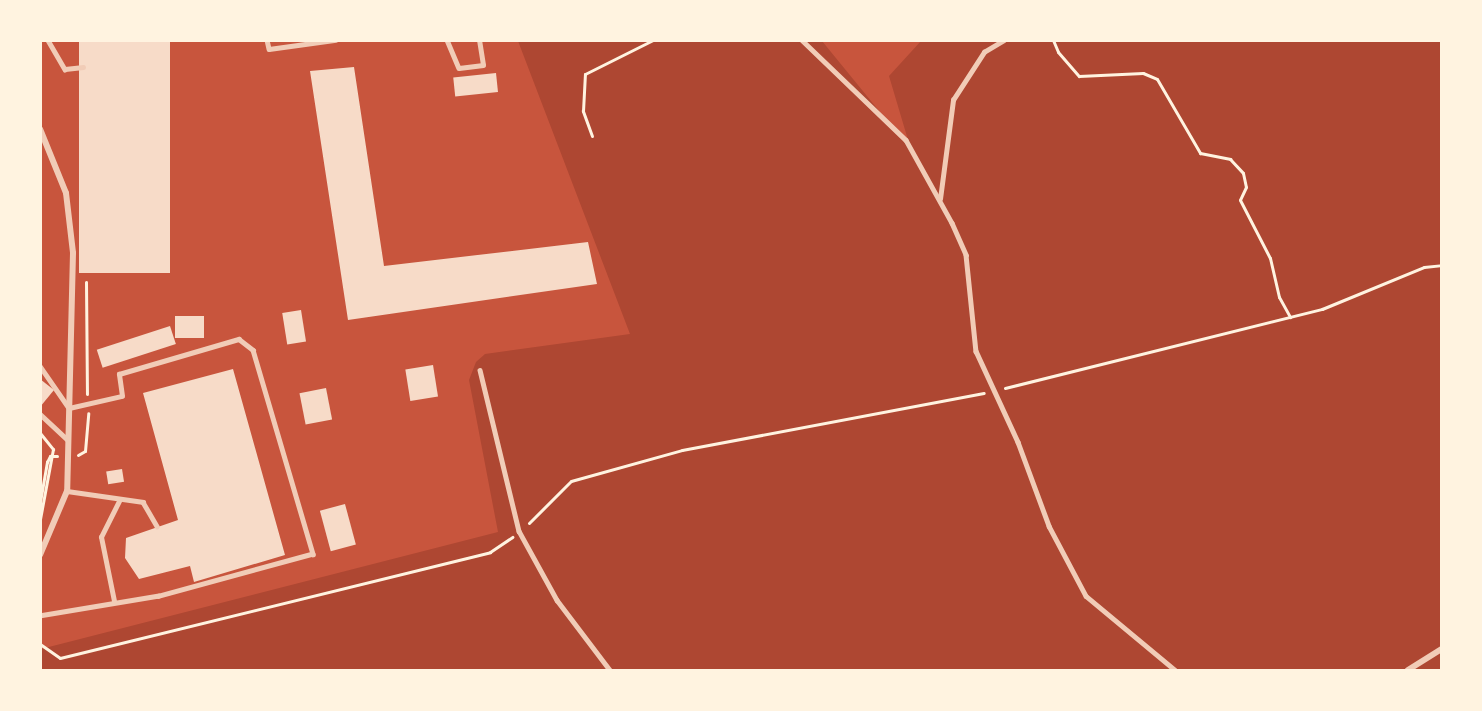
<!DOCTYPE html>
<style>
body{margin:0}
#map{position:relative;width:1482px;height:711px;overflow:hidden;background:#c8553d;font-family:Commissioner,sans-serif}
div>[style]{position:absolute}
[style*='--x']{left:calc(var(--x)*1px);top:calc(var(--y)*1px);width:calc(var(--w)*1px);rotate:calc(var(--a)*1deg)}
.green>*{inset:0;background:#ae4732}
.building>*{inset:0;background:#f7dbc8;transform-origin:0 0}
.path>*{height:3px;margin:-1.5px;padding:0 1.5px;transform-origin:1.5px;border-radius:1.5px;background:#fff3e0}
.service>*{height:4.5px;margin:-2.25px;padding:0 2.25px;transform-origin:2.25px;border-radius:2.25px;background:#f1ccb7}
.minor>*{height:6px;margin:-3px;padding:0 3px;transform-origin:3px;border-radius:3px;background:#f1ccb7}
span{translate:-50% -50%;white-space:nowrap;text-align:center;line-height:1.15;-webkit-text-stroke:4.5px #fff3e0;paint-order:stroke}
.frame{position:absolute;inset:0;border:42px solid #fff3e0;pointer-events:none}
</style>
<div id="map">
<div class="green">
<div style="clip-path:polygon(518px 41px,822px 41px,911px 150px,889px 76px,921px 41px,1441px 41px,1441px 670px,41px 670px,41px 649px,498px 532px,469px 380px,476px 362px,485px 354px,630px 334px)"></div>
</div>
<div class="building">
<div style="left:79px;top:40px;width:91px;height:233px"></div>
<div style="clip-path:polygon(354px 67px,384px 266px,588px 242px,597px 284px,348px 320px,310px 71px)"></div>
<div style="left:496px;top:73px;width:19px;height:43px;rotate:84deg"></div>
<div style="left:301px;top:310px;width:32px;height:19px;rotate:81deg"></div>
<div style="left:204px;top:316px;width:22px;height:29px;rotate:90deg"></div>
<div style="left:170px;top:326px;width:19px;height:77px;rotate:72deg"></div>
<div style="left:433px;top:365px;width:32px;height:28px;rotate:81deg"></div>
<div style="clip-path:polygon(233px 369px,285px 555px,194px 582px,190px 566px,139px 579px,125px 558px,126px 538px,178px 520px,143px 393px)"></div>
<div style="clip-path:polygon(40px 379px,54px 390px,40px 407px)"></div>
<div style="left:326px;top:388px;width:32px;height:27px;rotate:79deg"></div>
<div style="left:122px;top:469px;width:13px;height:16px;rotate:81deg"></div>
<div style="left:345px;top:504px;width:42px;height:26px;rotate:75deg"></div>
</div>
<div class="path">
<div style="--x:1053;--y:40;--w:13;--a:67"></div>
<div style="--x:1058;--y:52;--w:32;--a:49"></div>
<div style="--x:1079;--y:76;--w:64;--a:-2.7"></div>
<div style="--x:1143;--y:73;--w:15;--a:23"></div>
<div style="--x:1157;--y:79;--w:86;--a:59.8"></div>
<div style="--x:1200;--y:153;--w:31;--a:11"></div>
<div style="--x:1230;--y:159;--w:19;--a:47"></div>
<div style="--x:1243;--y:173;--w:14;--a:78"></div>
<div style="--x:1246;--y:187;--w:14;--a:115"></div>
<div style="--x:1240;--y:200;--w:65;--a:62.7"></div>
<div style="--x:1270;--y:258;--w:40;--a:77"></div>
<div style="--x:1279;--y:297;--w:23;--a:61"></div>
<div style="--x:592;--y:136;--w:27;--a:-110"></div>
<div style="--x:583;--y:111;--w:37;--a:-87"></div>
<div style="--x:585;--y:74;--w:76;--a:-26.6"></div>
<div style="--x:86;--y:282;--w:112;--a:89.5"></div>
<div style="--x:1005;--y:388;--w:327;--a:-14"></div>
<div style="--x:1322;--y:309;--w:110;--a:-22.4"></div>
<div style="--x:1424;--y:267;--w:18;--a:-6"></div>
<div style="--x:40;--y:433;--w:21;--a:51"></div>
<div style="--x:53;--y:449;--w:71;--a:100.5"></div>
<div style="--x:78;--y:455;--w:8;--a:-30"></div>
<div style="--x:85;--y:451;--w:38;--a:-85"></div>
<div style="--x:40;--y:502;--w:41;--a:-80.1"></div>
<div style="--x:47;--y:462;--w:7;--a:-63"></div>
<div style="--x:50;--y:456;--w:7;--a:0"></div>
<div style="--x:529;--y:523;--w:59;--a:-45"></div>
<div style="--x:571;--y:481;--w:115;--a:-15.6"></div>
<div style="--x:682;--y:450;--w:307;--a:-10.7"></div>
<div style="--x:40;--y:644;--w:24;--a:35"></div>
<div style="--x:60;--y:658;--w:443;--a:-13.8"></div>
<div style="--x:490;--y:552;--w:27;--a:-34"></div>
</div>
<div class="service">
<div style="--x:48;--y:40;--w:34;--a:60"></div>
<div style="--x:65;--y:69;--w:18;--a:-6"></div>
<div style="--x:267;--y:40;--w:9;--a:77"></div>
<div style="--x:269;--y:49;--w:67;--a:-7.8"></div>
<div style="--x:447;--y:40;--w:30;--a:67"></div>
<div style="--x:459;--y:68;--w:24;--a:-7"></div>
<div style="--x:483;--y:65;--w:25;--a:-99"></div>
<div style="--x:802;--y:40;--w:144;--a:43.9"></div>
<div style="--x:906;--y:140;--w:95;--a:61"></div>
<div style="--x:952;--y:223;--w:35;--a:66"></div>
<div style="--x:966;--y:255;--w:97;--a:84.1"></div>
<div style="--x:976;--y:351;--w:100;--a:65.2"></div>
<div style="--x:1018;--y:442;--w:90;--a:69.7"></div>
<div style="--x:1049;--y:526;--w:79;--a:62.1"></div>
<div style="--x:1086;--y:596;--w:116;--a:39.7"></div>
<div style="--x:940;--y:199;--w:100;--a:-82.5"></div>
<div style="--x:953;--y:100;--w:57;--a:-57.1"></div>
<div style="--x:984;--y:52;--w:23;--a:-31"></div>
<div style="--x:40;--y:366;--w:51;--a:55.4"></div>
<div style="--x:69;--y:408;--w:54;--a:-12.8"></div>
<div style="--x:122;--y:396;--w:22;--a:-98"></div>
<div style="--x:119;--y:374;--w:125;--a:-16.3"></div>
<div style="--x:239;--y:339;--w:18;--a:38"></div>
<div style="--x:253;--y:350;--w:213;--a:73.6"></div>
<div style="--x:313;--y:554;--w:160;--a:164.7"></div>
<div style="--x:159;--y:596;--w:121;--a:170.5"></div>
<div style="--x:480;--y:370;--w:166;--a:76.4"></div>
<div style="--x:519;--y:531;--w:79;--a:61.2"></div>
<div style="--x:557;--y:600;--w:88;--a:52.9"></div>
<div style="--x:40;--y:414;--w:38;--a:43"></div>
<div style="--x:67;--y:491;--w:77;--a:8.2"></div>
<div style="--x:143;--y:502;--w:28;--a:60"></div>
<div style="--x:114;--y:601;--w:65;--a:-101.5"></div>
<div style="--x:101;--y:537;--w:42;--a:-63.4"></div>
</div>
<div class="minor">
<div style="--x:40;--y:129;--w:69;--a:67.9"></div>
<div style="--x:66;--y:193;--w:60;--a:83.3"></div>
<div style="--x:73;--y:253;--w:238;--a:91.4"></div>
<div style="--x:67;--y:491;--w:69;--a:112.9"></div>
<div style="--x:1408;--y:670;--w:40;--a:-32"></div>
</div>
<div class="frame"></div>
</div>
